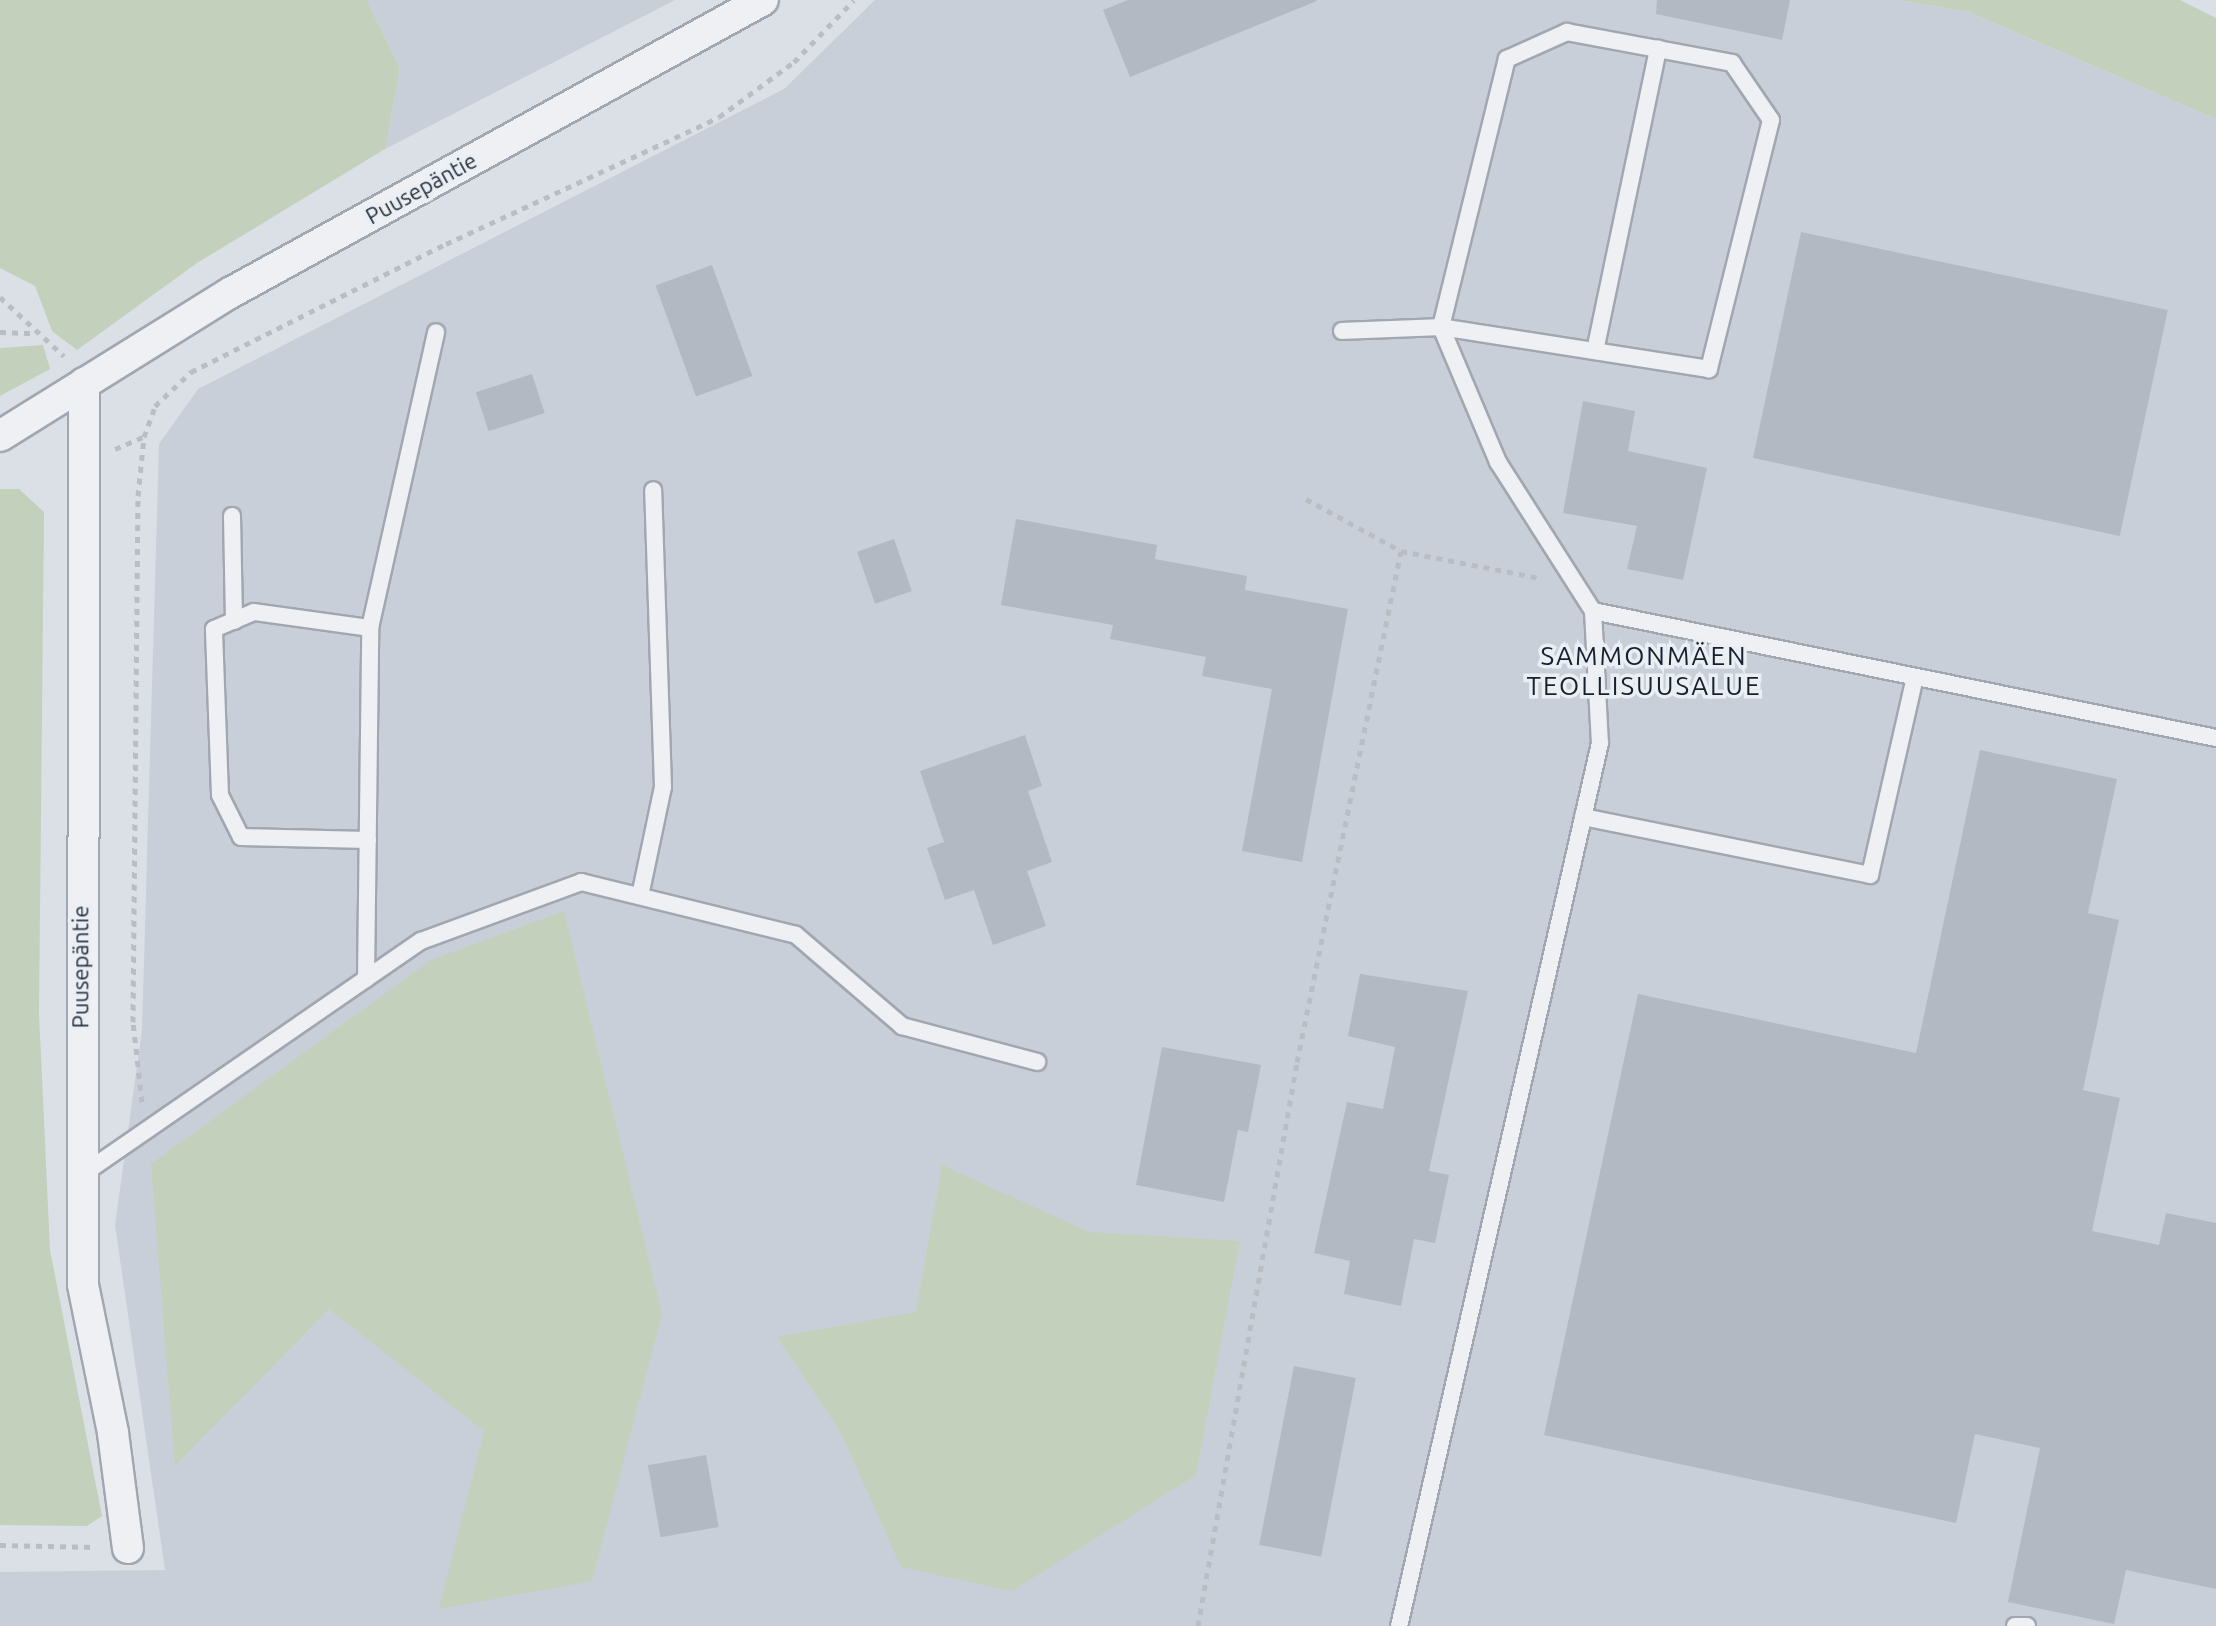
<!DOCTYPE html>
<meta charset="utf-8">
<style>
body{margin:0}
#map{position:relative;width:2216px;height:1626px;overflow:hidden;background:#dbe0e6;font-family:Ubuntu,sans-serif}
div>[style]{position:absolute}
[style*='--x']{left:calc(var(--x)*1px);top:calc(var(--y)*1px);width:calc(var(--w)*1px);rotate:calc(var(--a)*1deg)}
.built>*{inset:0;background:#c9cfd8}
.green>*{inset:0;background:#c2d0bc}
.building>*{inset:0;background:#b2b9c3;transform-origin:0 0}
.path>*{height:5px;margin-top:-2.5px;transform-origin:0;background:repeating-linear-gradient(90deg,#babec4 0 6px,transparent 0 12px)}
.roads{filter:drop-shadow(2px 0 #a1a7b0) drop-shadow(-2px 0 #a1a7b0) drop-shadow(0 2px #a1a7b0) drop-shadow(0 -2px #a1a7b0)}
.lane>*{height:16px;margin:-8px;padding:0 8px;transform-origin:8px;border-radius:8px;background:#eef0f4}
.street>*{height:30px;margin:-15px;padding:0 15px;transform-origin:15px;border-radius:15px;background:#eef0f4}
span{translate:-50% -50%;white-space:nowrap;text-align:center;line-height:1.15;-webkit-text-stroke:7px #eaeff4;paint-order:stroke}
.street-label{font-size:22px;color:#252e3c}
.quarter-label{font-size:26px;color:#171f2d;letter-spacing:2px}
</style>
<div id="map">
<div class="built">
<div style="clip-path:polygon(367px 0,675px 0,385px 149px,400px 69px)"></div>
<div style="clip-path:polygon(875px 0,1898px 0,1969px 12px,2216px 119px,2216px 1626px,0 1626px,0 1572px,165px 1570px,115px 1225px,142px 1030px,159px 444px,198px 389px,784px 89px)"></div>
</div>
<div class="green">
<div style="clip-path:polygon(0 0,367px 0,400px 69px,385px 149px,197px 263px,77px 350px,52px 331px,35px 286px,0 268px)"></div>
<div style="clip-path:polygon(1899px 0,2180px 0,2216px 18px,2216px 119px,1969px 12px)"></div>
<div style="clip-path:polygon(43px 345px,50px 369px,0 396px,0 348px)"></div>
<div style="clip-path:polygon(0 489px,19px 489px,44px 512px,39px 1013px,50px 1250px,102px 1516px,87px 1526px,0 1525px)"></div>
<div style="clip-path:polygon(564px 911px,662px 1314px,592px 1581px,439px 1609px,484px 1431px,329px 1309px,175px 1466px,151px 1164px,431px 960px)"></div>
<div style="clip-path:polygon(942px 1165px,1089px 1232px,1240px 1241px,1196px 1475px,1012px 1591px,901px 1567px,841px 1433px,777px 1337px,916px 1312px)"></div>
</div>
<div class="building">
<div style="clip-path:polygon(1128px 0,1316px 0,1317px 1px,1130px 77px,1103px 10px)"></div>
<div style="clip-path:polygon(1657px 0,1790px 0,1782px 40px,1656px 14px)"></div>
<div style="left:1801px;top:232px;width:375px;height:231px;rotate:12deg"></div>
<div style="left:712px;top:265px;width:118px;height:60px;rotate:70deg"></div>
<div style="left:532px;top:374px;width:41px;height:59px;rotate:72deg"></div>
<div style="clip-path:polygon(1583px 401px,1635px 411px,1628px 451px,1707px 468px,1683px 580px,1627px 569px,1637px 526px,1563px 513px)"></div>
<div style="clip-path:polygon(1016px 519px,1157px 545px,1155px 559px,1247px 576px,1245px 590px,1348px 609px,1302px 862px,1242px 851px,1272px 689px,1202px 676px,1206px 657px,1110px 639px,1113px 625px,1001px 605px)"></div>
<div style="left:894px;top:539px;width:55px;height:39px;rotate:71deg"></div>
<div style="clip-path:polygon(1025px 735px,1042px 786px,1028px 791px,1052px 862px,1027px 871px,1046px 926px,993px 945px,974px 890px,945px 900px,927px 848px,944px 842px,920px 771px)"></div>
<div style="clip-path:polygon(1980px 750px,2117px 779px,2088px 913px,2119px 920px,2083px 1090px,2120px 1098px,2092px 1231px,2159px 1245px,2166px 1213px,2216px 1223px,2216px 1589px,2126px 1570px,2114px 1624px,2008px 1602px,2040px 1448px,1975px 1434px,1956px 1523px,1544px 1435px,1638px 994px,1916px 1053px)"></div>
<div style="clip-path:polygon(1360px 974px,1468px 991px,1429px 1171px,1449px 1175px,1435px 1243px,1414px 1239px,1401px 1306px,1344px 1294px,1350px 1261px,1314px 1253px,1347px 1102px,1383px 1109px,1395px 1047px,1348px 1036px)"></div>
<div style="clip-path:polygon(1162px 1047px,1261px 1065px,1248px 1132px,1238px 1130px,1224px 1202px,1136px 1185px)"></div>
<div style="left:1294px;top:1366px;width:63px;height:182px;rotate:11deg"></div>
<div style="left:706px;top:1455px;width:73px;height:59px;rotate:80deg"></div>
</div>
<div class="path">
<div style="--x:0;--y:297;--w:87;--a:42.7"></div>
<div style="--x:0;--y:332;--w:34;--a:2"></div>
<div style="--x:115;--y:449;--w:30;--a:-23"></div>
<div style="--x:1306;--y:499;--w:108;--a:28.7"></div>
<div style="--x:142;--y:1102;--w:81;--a:-96.4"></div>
<div style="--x:133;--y:1022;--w:526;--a:-89.46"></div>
<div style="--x:138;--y:496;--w:59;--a:-84.2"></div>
<div style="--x:144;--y:437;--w:33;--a:-70"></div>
<div style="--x:155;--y:406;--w:50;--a:-43.4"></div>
<div style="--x:191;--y:372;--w:285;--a:-26.7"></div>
<div style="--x:446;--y:244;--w:301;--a:-24.9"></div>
<div style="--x:719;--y:117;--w:93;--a:-36.3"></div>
<div style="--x:794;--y:62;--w:86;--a:-45.9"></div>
<div style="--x:0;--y:1545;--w:95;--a:1.2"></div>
<div style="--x:1198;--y:1626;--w:573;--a:-80.04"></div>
<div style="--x:1297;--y:1062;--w:521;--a:-78.5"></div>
<div style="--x:1401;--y:551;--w:142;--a:11"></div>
</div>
<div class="roads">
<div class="lane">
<div style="--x:1567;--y:32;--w:168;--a:10.6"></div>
<div style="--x:1732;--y:63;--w:69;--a:55.6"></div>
<div style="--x:1771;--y:120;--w:257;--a:104"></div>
<div style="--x:1709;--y:369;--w:271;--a:-171.1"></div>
<div style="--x:1441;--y:327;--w:276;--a:-76.2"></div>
<div style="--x:1507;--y:59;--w:66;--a:-24.2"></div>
<div style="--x:1342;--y:331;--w:99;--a:-2.3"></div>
<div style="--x:1441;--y:327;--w:147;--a:67.1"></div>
<div style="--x:1498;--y:462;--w:177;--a:57.5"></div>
<div style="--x:1593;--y:611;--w:132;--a:87"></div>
<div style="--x:1600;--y:743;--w:906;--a:102.82"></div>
<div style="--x:1595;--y:351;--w:309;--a:-78.2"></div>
<div style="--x:232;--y:516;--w:105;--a:88.9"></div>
<div style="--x:1593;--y:611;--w:636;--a:11.52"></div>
<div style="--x:1583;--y:817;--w:293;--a:11.4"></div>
<div style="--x:1870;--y:875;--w:203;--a:-77.2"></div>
<div style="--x:368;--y:840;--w:127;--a:-178.6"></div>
<div style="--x:241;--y:837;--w:47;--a:-116.6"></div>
<div style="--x:220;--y:795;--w:166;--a:-92.1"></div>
<div style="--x:214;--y:629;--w:43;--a:-23"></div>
<div style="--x:254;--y:612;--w:117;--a:7.9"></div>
<div style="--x:640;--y:896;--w:111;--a:-78.1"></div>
<div style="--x:663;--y:787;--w:297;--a:-91.9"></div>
<div style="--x:366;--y:979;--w:351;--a:-89.3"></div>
<div style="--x:370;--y:628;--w:303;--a:-77.4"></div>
<div style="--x:80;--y:1176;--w:414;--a:-34.6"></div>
<div style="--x:421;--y:941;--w:171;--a:-20.2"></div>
<div style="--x:581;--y:882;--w:221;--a:13.8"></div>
<div style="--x:796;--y:935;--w:140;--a:40.6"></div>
<div style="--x:902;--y:1026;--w:140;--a:14.9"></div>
<div style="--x:2015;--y:1626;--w:12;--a:0"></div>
</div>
<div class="street">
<div style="--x:84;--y:383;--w:902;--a:90.06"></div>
<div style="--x:83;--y:1285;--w:151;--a:78.5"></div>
<div style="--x:113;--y:1433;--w:116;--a:82.6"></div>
<div style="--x:0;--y:436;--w:271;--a:-31.9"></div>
<div style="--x:230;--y:293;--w:608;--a:-28.8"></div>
</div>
</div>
<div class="street-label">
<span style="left:421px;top:188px;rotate:-29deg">Puusepäntie</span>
<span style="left:80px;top:967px;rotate:-90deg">Puusepäntie</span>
</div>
<div class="quarter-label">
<span style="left:1644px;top:671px">SAMMONMÄEN<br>TEOLLISUUSALUE</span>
</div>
</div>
